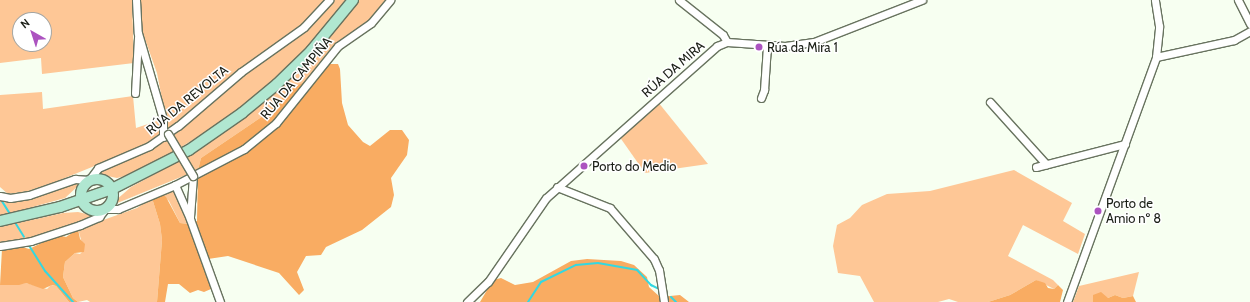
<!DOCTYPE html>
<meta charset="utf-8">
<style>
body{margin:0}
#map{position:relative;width:1250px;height:302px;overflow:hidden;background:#f7fff1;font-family:Cabin,sans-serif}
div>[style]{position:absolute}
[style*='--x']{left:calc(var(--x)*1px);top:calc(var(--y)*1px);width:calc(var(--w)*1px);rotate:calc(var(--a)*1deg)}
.green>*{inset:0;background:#fec796}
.forest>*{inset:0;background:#f9ac62}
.stream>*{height:2px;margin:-1px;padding:0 1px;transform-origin:1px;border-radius:1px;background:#33d8e1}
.roads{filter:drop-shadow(1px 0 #68735f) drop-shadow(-1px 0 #68735f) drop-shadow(0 1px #68735f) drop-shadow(0 -1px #68735f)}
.minor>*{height:7px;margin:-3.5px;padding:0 3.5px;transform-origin:3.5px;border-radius:3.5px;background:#fff}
.primary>*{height:10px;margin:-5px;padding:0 5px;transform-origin:5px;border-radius:5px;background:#b0e7d1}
.primary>.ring{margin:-5px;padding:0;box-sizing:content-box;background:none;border:10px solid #b0e7d1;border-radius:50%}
.bridges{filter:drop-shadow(1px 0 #68735f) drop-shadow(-1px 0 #68735f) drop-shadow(0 1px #68735f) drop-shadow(0 -1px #68735f)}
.minor-bridge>*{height:7px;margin:-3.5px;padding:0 3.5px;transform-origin:3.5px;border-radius:3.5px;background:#fff}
.dots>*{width:11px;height:11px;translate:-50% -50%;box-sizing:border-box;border:2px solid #fff;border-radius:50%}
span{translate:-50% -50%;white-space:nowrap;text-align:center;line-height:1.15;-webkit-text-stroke:3px #fff;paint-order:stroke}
.poi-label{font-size:13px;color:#1b1f17}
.left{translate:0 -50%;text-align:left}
.street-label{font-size:13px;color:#1b1f17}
.north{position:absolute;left:12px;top:12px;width:40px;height:40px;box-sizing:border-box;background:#fff;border:1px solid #a4a5a2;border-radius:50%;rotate:321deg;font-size:11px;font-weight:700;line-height:16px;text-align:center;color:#1b1f17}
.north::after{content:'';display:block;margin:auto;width:14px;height:18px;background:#ac53c0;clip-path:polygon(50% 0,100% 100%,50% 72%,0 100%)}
</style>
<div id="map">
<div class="green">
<div style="clip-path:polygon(evenodd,0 0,132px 0,134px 63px,42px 74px,41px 58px,0 63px,0 0,20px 20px,44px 20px,44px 44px,20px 44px,20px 20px)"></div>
<div style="clip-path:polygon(141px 0,325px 0,297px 30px,168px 130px,157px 73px,141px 28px)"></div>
<div style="clip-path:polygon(333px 0,347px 0,318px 36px,262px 91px,220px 123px,162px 159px,129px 175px,117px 178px,98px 174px,174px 135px,245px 73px,273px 55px,301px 33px,319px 17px)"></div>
<div style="clip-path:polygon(359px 0,388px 0,367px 23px,331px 48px,306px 83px,288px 92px,266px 114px,201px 158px,198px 170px,115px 204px,115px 201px,131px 187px,190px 155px,233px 126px,275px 92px,312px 56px)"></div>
<div style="clip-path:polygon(42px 92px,43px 109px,133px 96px,136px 128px,160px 120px,161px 134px,144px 146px,55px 182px,28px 191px,8px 194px,0 187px,0 95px)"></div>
<div style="clip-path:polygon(658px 102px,708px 164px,645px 173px,619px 136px)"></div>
<div style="clip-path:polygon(1014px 170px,1072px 203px,1063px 221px,1085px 234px,1078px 254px,1023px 225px,1008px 256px,1053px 280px,1058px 285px,1054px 289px,1036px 280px,1010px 295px,988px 302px,958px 302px,949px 299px,938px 302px,874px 302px,860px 276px,838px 273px,833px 246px,837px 225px,850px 218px,862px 205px,887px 194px,930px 191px)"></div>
<div style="clip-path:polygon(75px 183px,79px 185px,65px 198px,0 216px,0 199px,22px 200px)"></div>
<div style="clip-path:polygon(174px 188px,182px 211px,189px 224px,180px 223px,169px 201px,160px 193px)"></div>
<div style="clip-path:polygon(152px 198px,160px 224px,162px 240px,157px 302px,90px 302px,87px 300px,78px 302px,73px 298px,63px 277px,65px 262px,75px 253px,80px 254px,84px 250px,78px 229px,137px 208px)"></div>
<div style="clip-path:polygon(78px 212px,91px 215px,88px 219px,32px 238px,0 242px,0 227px,63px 213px)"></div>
<div style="clip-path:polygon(1139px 272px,1133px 296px,1123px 298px,1115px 295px,1108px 298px,1093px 295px,1093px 302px,1073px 302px,1079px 286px)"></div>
<div style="clip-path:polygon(26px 283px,47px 289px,51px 285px,56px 286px,69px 302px,0 302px,0 285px)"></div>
</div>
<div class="forest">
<div style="clip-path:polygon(329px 64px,338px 64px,340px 69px,342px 103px,348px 125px,363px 142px,370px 146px,390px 130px,402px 130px,409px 140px,407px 155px,391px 178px,394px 195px,391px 207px,362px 230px,326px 247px,321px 255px,306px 256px,297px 272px,304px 290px,299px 295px,279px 273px,228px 256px,208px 259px,214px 278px,211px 289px,204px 292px,198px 290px,190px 293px,179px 284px,168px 284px,165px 302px,157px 302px,162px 240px,160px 224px,152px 198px,160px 193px,166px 197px,180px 223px,189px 224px,197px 221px,198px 170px,201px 158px,266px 114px,288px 92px,300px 84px,316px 80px)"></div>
<div style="clip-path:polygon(78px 229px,80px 239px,85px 244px,84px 252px,75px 253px,65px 262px,63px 277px,73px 298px,78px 302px,69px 302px,56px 286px,52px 285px,43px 289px,26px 283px,19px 285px,0 285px,2px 249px,16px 245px,29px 249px,58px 235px,66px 237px)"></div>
<div style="clip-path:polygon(587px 259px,621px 261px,634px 265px,647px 277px,649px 287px,660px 297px,680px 295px,689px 302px,480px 302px,493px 280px,501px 278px,515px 285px,533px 282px,571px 261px)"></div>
<div style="clip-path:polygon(1036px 280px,1045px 283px,1048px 288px,1054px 289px,1058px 285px,1063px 290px,1060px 302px,988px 302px,1010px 295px)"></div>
<div style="clip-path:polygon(1101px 292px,1108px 298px,1115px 295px,1123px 298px,1133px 296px,1136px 302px,1093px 302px,1093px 295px)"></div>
</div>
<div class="stream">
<div style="--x:0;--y:198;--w:19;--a:58"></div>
<div style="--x:16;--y:224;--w:15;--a:58"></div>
<div style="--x:30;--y:247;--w:28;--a:58"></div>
<div style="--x:45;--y:271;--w:42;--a:47.9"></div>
<div style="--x:671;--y:297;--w:7;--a:45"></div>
<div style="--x:528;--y:302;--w:24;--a:-57"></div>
<div style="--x:541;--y:282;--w:39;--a:-26"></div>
<div style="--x:576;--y:265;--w:22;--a:-5"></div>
<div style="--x:598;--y:263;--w:40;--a:10"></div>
<div style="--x:637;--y:270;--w:21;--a:47"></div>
<div style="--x:651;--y:285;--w:7;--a:27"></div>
</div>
<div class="roads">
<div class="minor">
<div style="--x:136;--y:0;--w:33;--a:87"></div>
<div style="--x:138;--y:33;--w:90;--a:73.8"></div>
<div style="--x:163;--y:119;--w:18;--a:90"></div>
<div style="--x:679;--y:0;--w:56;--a:38.5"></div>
<div style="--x:723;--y:35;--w:8;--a:60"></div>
<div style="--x:1238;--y:0;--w:27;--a:63"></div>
<div style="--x:1156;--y:57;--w:80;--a:-12.3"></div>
<div style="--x:1234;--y:40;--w:18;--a:-29"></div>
<div style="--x:135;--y:93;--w:56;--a:-86.9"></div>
<div style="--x:761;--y:98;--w:9;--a:-69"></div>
<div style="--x:764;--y:90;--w:44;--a:-86.1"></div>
<div style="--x:990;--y:102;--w:84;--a:47.9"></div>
<div style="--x:1036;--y:167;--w:92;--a:-14.5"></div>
<div style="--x:175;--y:185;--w:37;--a:66"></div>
<div style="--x:190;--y:219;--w:88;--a:70.1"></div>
<div style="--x:557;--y:187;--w:57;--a:21.6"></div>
<div style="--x:610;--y:208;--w:67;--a:49.2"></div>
<div style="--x:654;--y:259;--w:12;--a:66"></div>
<div style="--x:659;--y:270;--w:32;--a:81"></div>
<div style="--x:0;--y:196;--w:10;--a:11"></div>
<div style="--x:10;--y:198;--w:19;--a:-9"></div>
<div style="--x:29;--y:195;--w:49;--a:-19.2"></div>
<div style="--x:75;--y:179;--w:14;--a:4"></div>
<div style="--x:89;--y:180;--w:15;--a:-53"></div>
<div style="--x:98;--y:168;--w:56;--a:-23.3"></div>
<div style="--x:149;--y:146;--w:35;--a:-35"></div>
<div style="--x:178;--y:126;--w:83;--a:-40.6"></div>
<div style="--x:241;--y:72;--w:77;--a:-35.5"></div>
<div style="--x:304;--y:27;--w:37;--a:-47"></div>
<div style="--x:190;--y:217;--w:41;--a:-85.8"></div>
<div style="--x:0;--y:246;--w:31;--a:-9"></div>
<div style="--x:31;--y:241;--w:52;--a:-18.1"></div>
<div style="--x:80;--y:225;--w:21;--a:-23"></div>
<div style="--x:99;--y:217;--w:10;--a:-53"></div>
<div style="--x:105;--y:209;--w:13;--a:0"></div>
<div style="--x:118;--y:209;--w:62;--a:-22.8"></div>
<div style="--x:175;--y:185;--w:78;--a:-27.6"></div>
<div style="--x:244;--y:149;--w:41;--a:-39.1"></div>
<div style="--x:276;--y:123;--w:99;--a:-51.2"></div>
<div style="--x:338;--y:46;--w:40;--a:-34.9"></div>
<div style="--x:371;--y:23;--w:30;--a:-50"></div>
<div style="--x:467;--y:302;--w:29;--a:-44"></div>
<div style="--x:488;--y:282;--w:102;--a:-55.4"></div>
<div style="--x:546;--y:198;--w:229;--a:-41.6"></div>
<div style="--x:717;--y:46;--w:11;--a:-22"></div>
<div style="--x:727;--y:42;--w:58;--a:3.9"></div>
<div style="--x:785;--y:46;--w:29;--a:-8"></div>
<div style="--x:814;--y:42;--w:116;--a:-21.3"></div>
<div style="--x:1067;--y:302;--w:261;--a:-70"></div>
<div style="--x:1156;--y:57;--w:31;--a:-84"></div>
<div style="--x:1159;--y:26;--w:26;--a:-99"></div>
</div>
<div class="primary">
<div class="ring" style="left:81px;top:179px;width:22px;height:22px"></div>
<div style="--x:0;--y:221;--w:62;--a:-13.1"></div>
<div style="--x:60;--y:207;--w:55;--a:-19.1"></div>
<div style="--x:112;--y:189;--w:86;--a:-26.9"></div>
<div style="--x:189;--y:150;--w:65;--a:-34.9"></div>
<div style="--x:242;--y:113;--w:45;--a:-39.6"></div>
<div style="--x:277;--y:84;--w:47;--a:-44.1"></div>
<div style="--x:311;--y:51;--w:66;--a:-50.5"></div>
</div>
</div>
<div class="bridges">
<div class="minor-bridge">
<div style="--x:168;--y:134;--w:49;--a:59.2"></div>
</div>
</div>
<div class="dots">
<div style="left:759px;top:47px;background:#ac53c0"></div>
<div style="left:584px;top:166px;background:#ac53c0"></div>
<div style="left:1098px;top:211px;background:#ac53c0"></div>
</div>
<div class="poi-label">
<span class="left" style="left:767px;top:47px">Rúa da Mira 1</span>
<span class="left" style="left:592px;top:166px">Porto do Medio</span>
<span class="left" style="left:1106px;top:211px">Porto de<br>Amio nº 8</span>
</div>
<div class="street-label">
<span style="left:673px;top:69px;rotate:-41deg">RÚA DA MIRA</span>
<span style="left:296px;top:78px;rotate:-50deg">RÚA DA CAMPIÑA</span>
<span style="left:187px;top:100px;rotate:-39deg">RÚA DA REVOLTA</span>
</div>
<div class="north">N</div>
</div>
